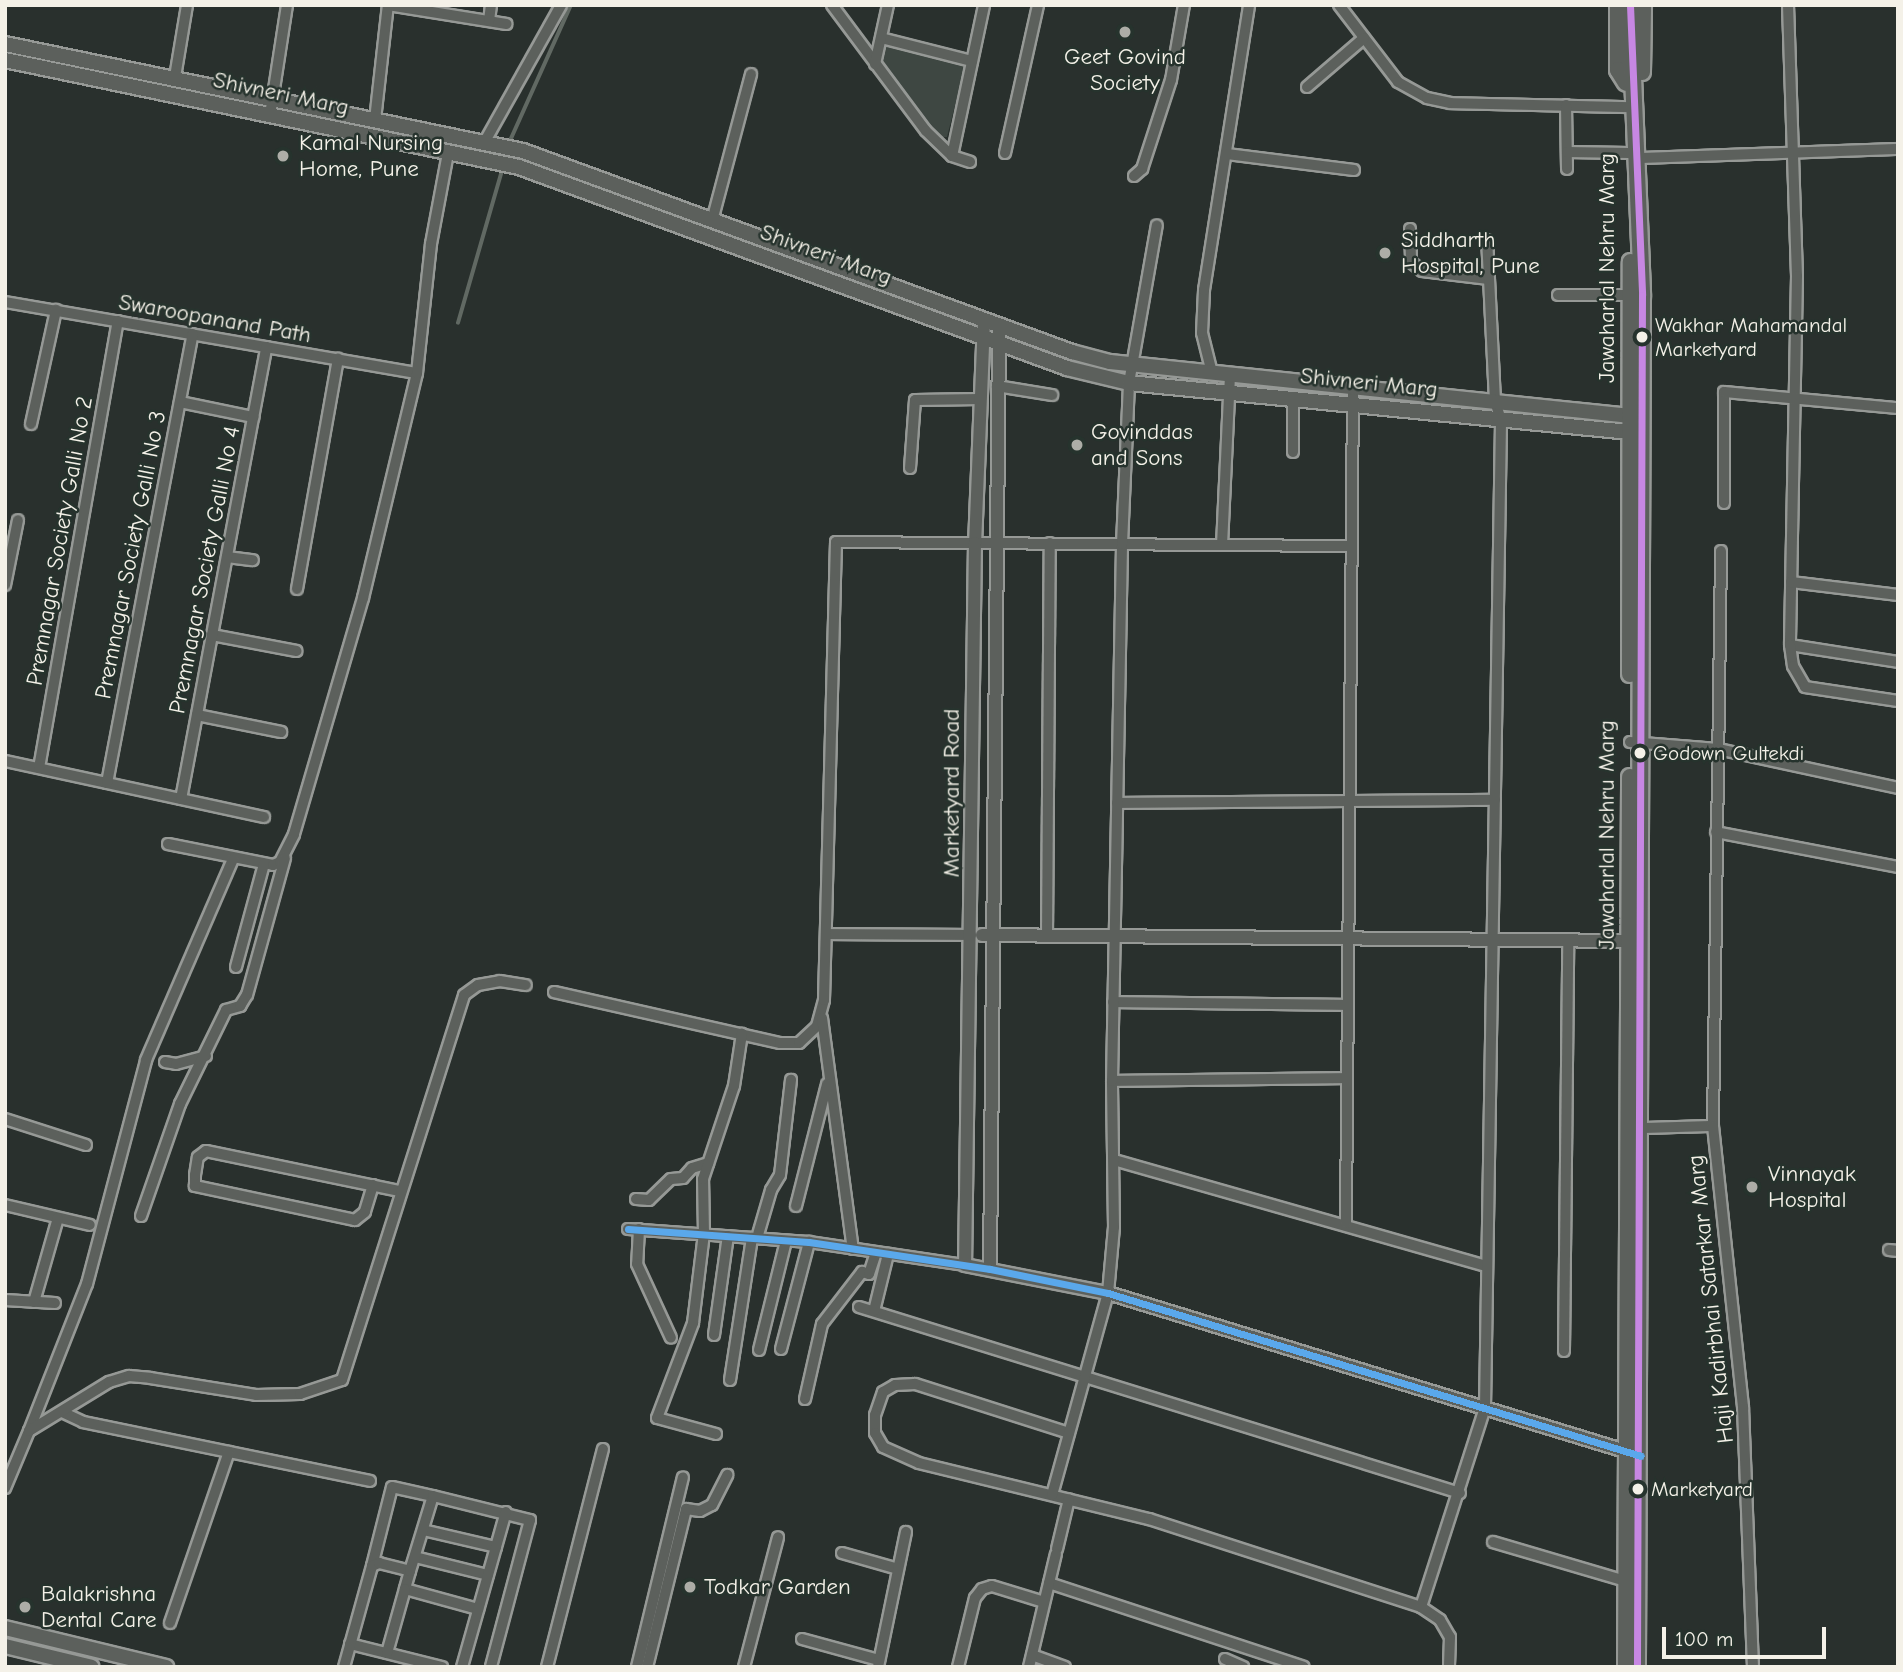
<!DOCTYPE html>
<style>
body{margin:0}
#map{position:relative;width:1903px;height:1672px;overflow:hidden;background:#29302d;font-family:"Comic Neue",sans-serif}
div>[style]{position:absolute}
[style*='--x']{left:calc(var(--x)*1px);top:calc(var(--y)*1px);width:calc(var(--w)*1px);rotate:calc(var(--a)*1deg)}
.green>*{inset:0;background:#3e4742}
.stream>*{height:3.5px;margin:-1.75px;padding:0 1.75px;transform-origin:1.75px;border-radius:1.75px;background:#616963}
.roads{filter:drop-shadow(2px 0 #969996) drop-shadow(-2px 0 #969996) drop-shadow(0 2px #969996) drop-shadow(0 -2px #969996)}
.minor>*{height:10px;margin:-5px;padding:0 5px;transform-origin:5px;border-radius:5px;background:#5c605c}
.tertiary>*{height:12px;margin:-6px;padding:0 6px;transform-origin:6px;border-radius:6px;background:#5c605c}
.secondary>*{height:14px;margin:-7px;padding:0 7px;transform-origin:7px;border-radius:7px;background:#5c605c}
.primary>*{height:16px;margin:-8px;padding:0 8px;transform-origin:8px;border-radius:8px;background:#5c605c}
.bus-1>*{height:7px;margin:-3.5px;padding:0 3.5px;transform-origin:3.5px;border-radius:3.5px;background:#c787e3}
.bus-2>*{height:7px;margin:-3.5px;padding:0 3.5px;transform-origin:3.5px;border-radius:3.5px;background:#5aa8eb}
.dots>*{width:19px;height:19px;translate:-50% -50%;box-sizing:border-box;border:4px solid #26332d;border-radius:50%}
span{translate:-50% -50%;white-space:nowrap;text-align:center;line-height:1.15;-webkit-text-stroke:5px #26332d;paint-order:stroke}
.bus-label{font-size:21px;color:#f4f1e8}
.left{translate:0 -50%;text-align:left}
.poi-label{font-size:23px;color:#f4f1e8}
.street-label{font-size:23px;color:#f4f1e8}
.frame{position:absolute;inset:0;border:7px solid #f4f1e8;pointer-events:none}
.scale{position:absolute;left:1662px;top:1627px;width:164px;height:32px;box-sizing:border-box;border:4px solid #f4f1e8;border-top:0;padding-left:9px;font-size:21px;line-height:24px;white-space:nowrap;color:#f4f1e8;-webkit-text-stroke:5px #26332d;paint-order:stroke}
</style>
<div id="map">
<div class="green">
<div style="clip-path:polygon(885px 43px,966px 62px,947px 137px,939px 137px,881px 64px)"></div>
</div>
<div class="stream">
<div style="--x:509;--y:143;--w:151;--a:-65.8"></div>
<div style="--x:458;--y:323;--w:162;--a:-73.9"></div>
</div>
<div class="roads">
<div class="minor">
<div style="--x:388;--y:5;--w:120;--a:9.1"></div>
<div style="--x:832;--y:5;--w:157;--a:53.3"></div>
<div style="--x:926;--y:131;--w:36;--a:44"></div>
<div style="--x:952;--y:156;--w:19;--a:18"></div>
<div style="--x:1339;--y:5;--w:97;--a:52.5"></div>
<div style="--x:1398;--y:82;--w:33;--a:29"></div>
<div style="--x:1427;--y:98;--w:24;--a:12"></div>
<div style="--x:1450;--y:103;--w:178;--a:1.3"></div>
<div style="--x:1788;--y:5;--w:271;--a:88.1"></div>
<div style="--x:1797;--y:276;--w:369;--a:91.1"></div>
<div style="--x:1790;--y:645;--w:109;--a:8.9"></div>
<div style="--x:489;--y:21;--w:16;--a:-83"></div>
<div style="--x:881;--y:38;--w:94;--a:14.2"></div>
<div style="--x:875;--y:64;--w:60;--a:-77.6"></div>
<div style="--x:175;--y:77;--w:73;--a:-80.5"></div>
<div style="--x:1307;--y:87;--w:75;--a:-40.7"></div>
<div style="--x:1566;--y:105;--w:64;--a:89.1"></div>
<div style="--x:270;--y:115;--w:111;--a:-81.2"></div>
<div style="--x:375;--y:120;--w:116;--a:-83.6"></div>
<div style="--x:484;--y:143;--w:158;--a:-60.8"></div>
<div style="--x:1567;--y:152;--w:62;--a:0.9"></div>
<div style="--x:1005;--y:153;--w:152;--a:-77.4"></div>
<div style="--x:1227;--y:154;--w:128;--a:7.2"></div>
<div style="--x:952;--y:156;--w:154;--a:-78"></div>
<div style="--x:1639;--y:158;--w:259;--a:-2"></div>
<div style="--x:1134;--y:176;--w:11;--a:-41"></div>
<div style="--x:1142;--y:169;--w:94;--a:-72"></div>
<div style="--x:1171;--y:80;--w:76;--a:-80.2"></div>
<div style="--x:712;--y:221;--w:152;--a:-75.1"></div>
<div style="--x:1410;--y:229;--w:33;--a:88"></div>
<div style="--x:1411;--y:262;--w:14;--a:39"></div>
<div style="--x:1422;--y:271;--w:67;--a:6.8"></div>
<div style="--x:1558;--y:295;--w:73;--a:0"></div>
<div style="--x:5;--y:302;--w:418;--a:9.8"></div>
<div style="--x:1212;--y:373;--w:41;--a:-104"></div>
<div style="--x:1202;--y:333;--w:43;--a:-87.3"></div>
<div style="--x:1204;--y:290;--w:289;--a:-81"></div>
<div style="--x:997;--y:386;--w:56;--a:9.3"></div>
<div style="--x:180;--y:402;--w:75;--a:11.6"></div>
<div style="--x:31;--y:424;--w:117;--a:-77.6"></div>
<div style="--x:1293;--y:452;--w:54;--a:-90"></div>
<div style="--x:910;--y:468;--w:68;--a:-85.8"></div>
<div style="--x:915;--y:400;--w:65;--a:-0.9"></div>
<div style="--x:1724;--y:503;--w:111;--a:-90"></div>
<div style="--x:1724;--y:392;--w:175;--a:5.3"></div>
<div style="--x:1222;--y:545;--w:170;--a:-87.3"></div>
<div style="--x:227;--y:557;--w:26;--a:7"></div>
<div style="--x:1791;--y:582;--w:108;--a:6.9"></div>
<div style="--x:5;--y:585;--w:66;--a:-78.7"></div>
<div style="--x:297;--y:589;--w:234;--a:-79.9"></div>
<div style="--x:212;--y:635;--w:86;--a:10.7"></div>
<div style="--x:1790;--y:645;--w:21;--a:82"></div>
<div style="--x:1793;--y:666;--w:24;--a:60"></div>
<div style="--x:1805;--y:687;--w:94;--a:8.6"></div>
<div style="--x:197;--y:715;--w:86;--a:11.4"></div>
<div style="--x:1630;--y:742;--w:88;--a:4.5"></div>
<div style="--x:1718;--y:749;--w:184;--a:12.2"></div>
<div style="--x:5;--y:761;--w:265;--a:12.2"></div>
<div style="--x:39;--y:768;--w:454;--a:-80"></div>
<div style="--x:107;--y:783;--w:457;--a:-79.2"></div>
<div style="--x:181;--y:799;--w:460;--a:-79.3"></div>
<div style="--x:1117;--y:803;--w:378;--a:-0.5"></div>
<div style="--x:1716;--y:832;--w:185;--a:10.9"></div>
<div style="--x:168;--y:844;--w:107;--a:11.3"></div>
<div style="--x:273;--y:865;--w:8;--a:-23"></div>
<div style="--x:280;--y:862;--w:31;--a:-63"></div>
<div style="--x:294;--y:834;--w:246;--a:-73.7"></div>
<div style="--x:363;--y:598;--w:231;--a:-76.5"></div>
<div style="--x:417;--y:373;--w:130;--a:-83.8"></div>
<div style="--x:431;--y:244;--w:93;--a:-79.4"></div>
<div style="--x:826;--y:934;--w:145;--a:0.4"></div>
<div style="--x:1047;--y:936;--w:393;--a:-89.6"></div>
<div style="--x:236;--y:967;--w:107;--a:-74.8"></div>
<div style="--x:554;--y:992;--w:232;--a:12.7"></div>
<div style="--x:780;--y:1043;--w:19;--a:0"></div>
<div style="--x:799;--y:1043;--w:25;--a:-43"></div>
<div style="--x:817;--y:1026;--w:27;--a:-75"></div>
<div style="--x:824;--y:1000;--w:458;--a:-88.5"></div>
<div style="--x:836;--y:542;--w:514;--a:0.45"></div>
<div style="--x:1113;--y:1002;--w:235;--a:0.7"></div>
<div style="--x:822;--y:1018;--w:233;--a:82.4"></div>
<div style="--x:165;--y:1062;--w:11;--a:10"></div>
<div style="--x:176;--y:1064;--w:31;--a:-15"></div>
<div style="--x:1112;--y:1081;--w:235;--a:-0.7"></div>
<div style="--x:5;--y:1119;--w:85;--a:17.8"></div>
<div style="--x:1713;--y:1126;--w:575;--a:-89.2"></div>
<div style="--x:1641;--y:1128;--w:72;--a:-1.6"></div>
<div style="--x:1713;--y:1126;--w:283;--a:83.9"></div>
<div style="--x:1743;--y:1407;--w:260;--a:87.8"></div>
<div style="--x:1114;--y:1160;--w:387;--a:15.9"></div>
<div style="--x:373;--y:1185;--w:28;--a:107"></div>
<div style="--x:365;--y:1212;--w:13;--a:141"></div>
<div style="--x:355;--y:1220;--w:164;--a:-168"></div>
<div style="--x:195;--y:1186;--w:11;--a:-90"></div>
<div style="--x:195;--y:1175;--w:18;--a:-81"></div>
<div style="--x:198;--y:1157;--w:10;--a:-37"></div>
<div style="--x:206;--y:1151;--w:198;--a:11.7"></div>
<div style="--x:636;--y:1199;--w:13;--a:4"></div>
<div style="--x:649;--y:1200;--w:30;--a:-44"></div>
<div style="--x:671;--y:1179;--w:12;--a:-5"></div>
<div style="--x:683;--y:1178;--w:13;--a:-48"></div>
<div style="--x:692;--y:1168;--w:17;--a:-17"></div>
<div style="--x:5;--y:1205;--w:87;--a:13.2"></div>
<div style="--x:796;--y:1206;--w:126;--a:-75.7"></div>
<div style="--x:141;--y:1216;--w:119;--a:-70.8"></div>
<div style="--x:180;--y:1104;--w:105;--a:-63.9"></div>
<div style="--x:226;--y:1010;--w:15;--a:-16"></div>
<div style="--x:240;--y:1006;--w:13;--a:-58"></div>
<div style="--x:247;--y:995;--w:142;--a:-74.5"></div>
<div style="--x:1346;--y:1223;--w:835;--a:-89.52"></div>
<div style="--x:628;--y:1229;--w:181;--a:4.1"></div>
<div style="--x:809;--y:1242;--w:158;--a:8.4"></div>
<div style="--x:639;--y:1229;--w:35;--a:93"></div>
<div style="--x:637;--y:1264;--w:81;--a:65.3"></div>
<div style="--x:757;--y:1238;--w:50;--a:-73.7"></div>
<div style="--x:771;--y:1190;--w:17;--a:-59"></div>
<div style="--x:780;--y:1175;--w:96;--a:-83.4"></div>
<div style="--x:1889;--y:1250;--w:9;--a:6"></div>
<div style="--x:5;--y:1300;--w:50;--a:3.4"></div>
<div style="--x:34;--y:1302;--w:87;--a:-74.1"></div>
<div style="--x:859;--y:1307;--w:629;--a:17.2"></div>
<div style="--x:874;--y:1311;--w:59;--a:-76.2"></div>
<div style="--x:714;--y:1335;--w:100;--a:-82"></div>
<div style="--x:781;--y:1349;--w:111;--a:-75.3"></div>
<div style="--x:759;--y:1350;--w:112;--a:-76.1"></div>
<div style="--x:1564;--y:1351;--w:411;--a:-89.4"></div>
<div style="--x:730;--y:1380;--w:144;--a:-81.2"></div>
<div style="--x:805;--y:1399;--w:77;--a:-77.2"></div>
<div style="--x:822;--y:1324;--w:66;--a:-52.4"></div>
<div style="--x:862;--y:1272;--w:7;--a:16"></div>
<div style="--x:869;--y:1274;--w:23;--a:-72"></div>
<div style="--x:62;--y:1412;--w:23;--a:25"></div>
<div style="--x:83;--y:1422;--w:293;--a:11.6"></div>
<div style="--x:29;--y:1431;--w:158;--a:-68.5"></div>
<div style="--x:87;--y:1284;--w:232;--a:-75.2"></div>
<div style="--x:146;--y:1060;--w:219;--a:-66.6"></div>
<div style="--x:1069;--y:1433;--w:162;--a:-162.3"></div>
<div style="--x:915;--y:1384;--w:20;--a:177"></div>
<div style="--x:895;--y:1385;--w:14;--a:150"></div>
<div style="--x:883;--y:1392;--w:24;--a:109"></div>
<div style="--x:875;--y:1415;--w:18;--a:90"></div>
<div style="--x:875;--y:1433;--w:16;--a:60"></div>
<div style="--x:883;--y:1447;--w:39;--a:24"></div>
<div style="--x:919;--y:1463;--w:237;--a:13.7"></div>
<div style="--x:1149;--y:1519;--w:286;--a:17.9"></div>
<div style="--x:1421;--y:1607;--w:23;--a:34"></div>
<div style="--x:1440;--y:1620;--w:20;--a:60"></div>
<div style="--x:1450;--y:1637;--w:30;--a:92"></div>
<div style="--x:716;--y:1434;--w:61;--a:-164.8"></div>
<div style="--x:657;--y:1418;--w:102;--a:-69.2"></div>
<div style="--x:693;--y:1323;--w:90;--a:-83"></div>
<div style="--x:704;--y:1234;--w:55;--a:-91"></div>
<div style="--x:703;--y:1179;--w:98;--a:-71.6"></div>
<div style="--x:734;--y:1086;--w:53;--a:-81.3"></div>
<div style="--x:5;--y:1488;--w:62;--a:-67.2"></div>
<div style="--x:29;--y:1431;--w:94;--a:-31.5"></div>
<div style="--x:109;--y:1382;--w:21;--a:-17"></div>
<div style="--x:129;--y:1376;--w:21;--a:5"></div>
<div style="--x:150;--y:1378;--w:107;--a:9.1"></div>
<div style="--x:256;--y:1395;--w:44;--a:-1.3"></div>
<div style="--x:300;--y:1394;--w:44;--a:-18.4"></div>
<div style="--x:342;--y:1380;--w:404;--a:-72.4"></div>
<div style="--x:464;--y:995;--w:17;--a:-36"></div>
<div style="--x:478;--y:985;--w:22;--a:-10"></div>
<div style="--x:500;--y:981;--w:26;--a:9"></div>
<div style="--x:1052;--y:1495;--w:210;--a:-74.5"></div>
<div style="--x:1108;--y:1293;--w:66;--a:-84.8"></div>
<div style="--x:1114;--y:1227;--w:146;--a:-90.8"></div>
<div style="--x:1112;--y:1081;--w:537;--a:-88.93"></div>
<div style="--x:1122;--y:544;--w:161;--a:-87.5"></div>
<div style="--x:1129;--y:383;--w:160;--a:-80"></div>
<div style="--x:423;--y:1530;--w:75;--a:13.1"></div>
<div style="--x:1493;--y:1542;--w:142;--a:16.4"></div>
<div style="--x:1057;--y:1549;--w:51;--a:-76.5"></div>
<div style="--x:842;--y:1553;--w:58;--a:15.9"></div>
<div style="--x:415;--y:1557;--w:75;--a:13.9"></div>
<div style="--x:372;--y:1566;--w:81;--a:-75.8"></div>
<div style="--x:392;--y:1487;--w:42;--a:12.4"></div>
<div style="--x:410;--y:1571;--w:19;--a:106"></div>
<div style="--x:405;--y:1589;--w:76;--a:15.3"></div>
<div style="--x:1049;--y:1583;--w:268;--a:18.2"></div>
<div style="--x:1421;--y:1607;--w:209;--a:-72.2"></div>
<div style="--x:1485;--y:1408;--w:988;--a:-89.07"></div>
<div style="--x:1501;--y:420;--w:20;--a:-108"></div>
<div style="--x:1495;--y:401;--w:161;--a:-92.8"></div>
<div style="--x:170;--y:1623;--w:181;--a:-71"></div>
<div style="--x:802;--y:1639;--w:80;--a:15.3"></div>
<div style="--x:350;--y:1644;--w:95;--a:14"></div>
<div style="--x:387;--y:1653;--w:66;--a:-74.3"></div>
<div style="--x:1032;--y:1655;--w:35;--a:20"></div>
<div style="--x:1225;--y:1659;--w:20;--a:24"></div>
<div style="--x:344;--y:1667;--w:105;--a:-74.5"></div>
<div style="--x:372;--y:1566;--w:8;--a:-23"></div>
<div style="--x:379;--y:1563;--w:32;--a:14"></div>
<div style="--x:410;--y:1571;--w:78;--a:-73"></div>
<div style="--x:433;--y:1496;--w:100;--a:13.9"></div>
<div style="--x:530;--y:1520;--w:152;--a:104.9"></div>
<div style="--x:462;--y:1667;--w:161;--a:-74.2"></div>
<div style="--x:547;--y:1667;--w:225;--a:-75.6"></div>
<div style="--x:637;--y:1667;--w:195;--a:-76.4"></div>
<div style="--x:647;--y:1667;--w:163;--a:-76.1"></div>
<div style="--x:686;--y:1509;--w:14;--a:8"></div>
<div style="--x:700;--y:1511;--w:13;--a:-27"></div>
<div style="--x:712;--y:1505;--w:34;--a:-63"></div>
<div style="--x:744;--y:1667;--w:134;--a:-75.3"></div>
<div style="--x:878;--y:1667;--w:138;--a:-78.3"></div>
<div style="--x:958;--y:1667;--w:71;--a:-76.2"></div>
<div style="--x:975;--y:1598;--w:11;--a:-52"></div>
<div style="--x:982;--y:1589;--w:10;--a:-17"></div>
<div style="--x:992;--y:1586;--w:54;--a:17.1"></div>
<div style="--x:1029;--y:1667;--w:116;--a:-76.6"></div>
</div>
<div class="tertiary">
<div style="--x:984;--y:321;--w:222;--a:92.3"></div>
<div style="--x:975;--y:543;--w:722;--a:90.79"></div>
<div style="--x:965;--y:1265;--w:146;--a:11.1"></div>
<div style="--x:1108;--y:1293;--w:551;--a:16.99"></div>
<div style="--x:982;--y:935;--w:654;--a:0.53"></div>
<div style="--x:990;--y:1269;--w:943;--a:-89.45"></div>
</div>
<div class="secondary">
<div style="--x:5;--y:44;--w:529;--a:11.67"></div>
<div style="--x:523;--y:151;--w:585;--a:20.11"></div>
<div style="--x:1072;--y:352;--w:39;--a:15"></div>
<div style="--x:1110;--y:362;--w:533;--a:5.92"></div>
<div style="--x:5;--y:60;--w:525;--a:11.76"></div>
<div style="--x:519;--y:167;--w:584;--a:20.14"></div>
<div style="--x:1067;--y:368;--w:64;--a:13.6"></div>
<div style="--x:1129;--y:383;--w:513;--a:5.59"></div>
<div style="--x:5;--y:1628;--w:166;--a:13.6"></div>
<div style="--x:5;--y:1646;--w:89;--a:13.6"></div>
</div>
<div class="primary">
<div style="--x:1618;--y:5;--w:65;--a:90"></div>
<div style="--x:1618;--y:70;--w:15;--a:58"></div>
<div style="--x:1630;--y:5;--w:290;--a:87.6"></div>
<div style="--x:1642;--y:295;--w:1372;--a:90.21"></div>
<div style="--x:1642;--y:72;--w:67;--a:-89.1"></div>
<div style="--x:1630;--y:674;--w:412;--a:-89.9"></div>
<div style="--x:1626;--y:1667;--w:890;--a:-89.74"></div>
</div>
</div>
<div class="bus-1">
<div style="--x:1630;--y:5;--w:290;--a:87.6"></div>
<div style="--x:1642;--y:295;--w:1372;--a:90.21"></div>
</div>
<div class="bus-2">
<div style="--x:628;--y:1229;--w:181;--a:4.1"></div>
<div style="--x:809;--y:1242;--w:183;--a:8.5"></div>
<div style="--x:990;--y:1269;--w:120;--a:11.5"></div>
<div style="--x:1108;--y:1293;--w:557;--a:17"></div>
</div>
<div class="dots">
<div style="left:1125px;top:32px;background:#adada7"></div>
<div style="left:283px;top:156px;background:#adada7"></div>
<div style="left:1385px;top:253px;background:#adada7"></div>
<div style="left:1642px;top:337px;background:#f4f1e8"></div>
<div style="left:1077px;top:445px;background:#adada7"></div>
<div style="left:1640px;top:753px;background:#f4f1e8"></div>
<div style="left:1752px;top:1187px;background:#adada7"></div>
<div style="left:1638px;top:1489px;background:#f4f1e8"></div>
<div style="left:690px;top:1587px;background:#adada7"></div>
<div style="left:25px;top:1607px;background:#adada7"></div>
</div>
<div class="bus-label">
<span class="left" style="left:1655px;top:337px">Wakhar Mahamandal<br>Marketyard</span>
<span class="left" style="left:1653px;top:753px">Godown Gultekdi</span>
<span class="left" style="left:1651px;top:1489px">Marketyard</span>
</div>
<div class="poi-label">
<span style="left:1125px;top:70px">Geet Govind<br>Society</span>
<span class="left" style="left:299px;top:156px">Kamal Nursing<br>Home, Pune</span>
<span class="left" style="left:1401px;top:253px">Siddharth<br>Hospital, Pune</span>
<span class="left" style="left:1091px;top:445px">Govinddas<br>and Sons</span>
<span class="left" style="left:1768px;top:1187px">Vinnayak<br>Hospital</span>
<span class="left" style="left:704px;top:1587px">Todkar Garden</span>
<span class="left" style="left:41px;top:1607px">Balakrishna<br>Dental Care</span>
</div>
<div class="street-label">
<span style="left:281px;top:94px;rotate:12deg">Shivneri Marg</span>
<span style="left:826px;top:255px;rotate:20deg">Shivneri Marg</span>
<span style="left:1607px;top:268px;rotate:-90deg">Jawaharlal Nehru Marg</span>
<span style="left:215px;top:319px;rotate:10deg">Swaroopanand Path</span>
<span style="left:1369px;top:383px;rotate:6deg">Shivneri Marg</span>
<span style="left:60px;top:541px;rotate:-80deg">Premnagar Society Galli No 2</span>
<span style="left:131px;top:555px;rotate:-79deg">Premnagar Society Galli No 3</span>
<span style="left:205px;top:570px;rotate:-79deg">Premnagar Society Galli No 4</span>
<span style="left:952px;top:793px;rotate:-90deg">Marketyard Road</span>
<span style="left:1607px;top:835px;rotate:-90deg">Jawaharlal Nehru Marg</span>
<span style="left:1711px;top:1299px;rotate:-96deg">Haji Kadirbhai Satarkar Marg</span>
</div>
<div class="frame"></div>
<div class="scale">100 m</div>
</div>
